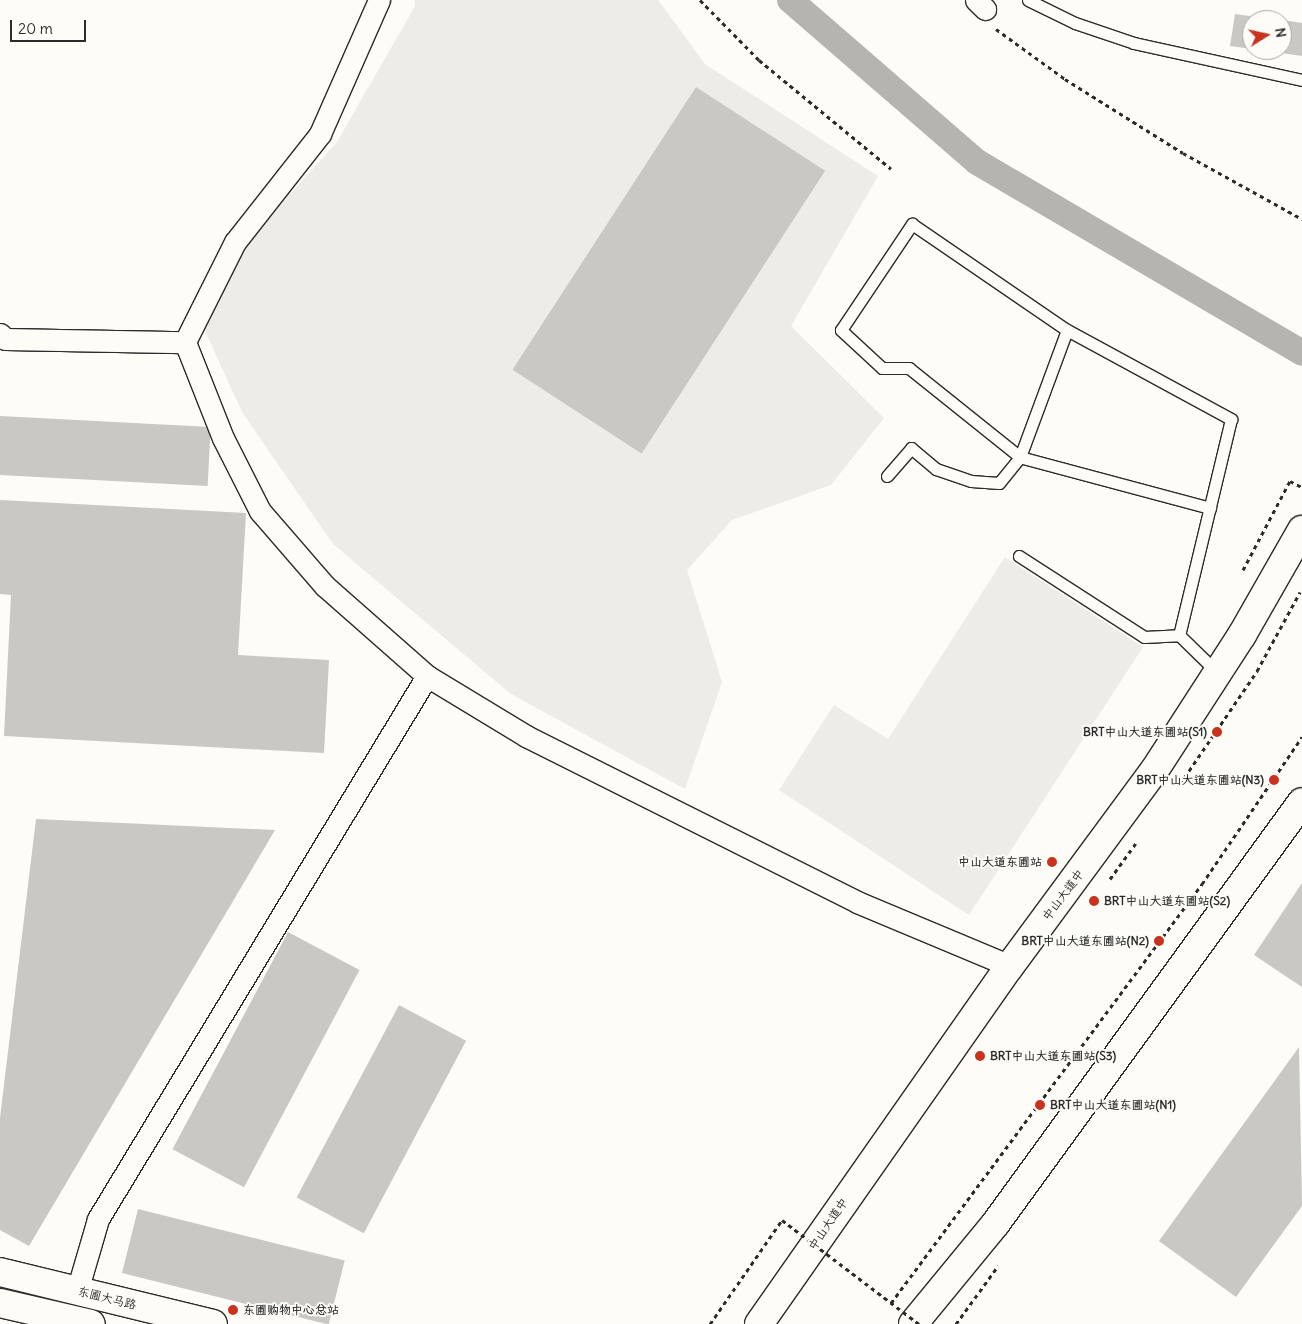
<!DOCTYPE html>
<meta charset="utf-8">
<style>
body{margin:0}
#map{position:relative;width:1302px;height:1324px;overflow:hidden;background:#fdfcf7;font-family:Delius,"LXGW WenKai TC",sans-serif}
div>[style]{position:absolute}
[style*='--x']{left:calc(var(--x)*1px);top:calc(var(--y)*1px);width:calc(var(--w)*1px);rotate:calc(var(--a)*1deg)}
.built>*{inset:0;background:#edece8}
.canal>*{height:26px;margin:-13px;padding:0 13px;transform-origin:13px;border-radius:13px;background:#b5b4b1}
.building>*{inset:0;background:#c9c8c4;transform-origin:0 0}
.path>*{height:3px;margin-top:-1.5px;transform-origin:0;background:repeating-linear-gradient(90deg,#2b2b2b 0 4px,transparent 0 8px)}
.roads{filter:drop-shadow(1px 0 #2b2b2b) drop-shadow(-1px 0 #2b2b2b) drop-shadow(0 1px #2b2b2b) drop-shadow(0 -1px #2b2b2b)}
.lane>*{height:11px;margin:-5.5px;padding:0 5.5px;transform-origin:5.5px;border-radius:5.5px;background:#fdfcf7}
.street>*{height:21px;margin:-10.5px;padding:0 10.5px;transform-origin:10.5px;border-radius:10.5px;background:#fdfcf7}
.secondary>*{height:28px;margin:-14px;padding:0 14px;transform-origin:14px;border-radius:14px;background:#fdfcf7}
.highway>*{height:28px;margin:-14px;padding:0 14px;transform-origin:14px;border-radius:14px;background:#fdfcf7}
.path-bridge>*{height:3px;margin-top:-1.5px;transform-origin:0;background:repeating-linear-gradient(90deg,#2b2b2b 0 4px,transparent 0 8px)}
.dots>*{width:14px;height:14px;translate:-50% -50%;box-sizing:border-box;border:2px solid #fdfcf7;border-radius:50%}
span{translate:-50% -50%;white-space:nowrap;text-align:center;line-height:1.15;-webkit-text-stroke:4px #fdfcf7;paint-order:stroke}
.poi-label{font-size:12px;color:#2b2b2b;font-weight:700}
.right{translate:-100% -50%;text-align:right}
.left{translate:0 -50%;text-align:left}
.street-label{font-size:12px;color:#2b2b2b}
.north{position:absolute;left:1242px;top:10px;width:50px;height:50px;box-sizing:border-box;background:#fdfcf7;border:1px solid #a9a8a5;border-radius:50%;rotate:80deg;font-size:14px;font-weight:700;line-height:20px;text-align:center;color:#2b2b2b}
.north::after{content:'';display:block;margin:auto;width:18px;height:22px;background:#c8321e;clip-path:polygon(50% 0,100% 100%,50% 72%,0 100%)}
.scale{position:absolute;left:10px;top:20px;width:76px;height:22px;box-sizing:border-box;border:2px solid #2b2b2b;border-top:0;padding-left:6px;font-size:15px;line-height:18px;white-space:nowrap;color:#2b2b2b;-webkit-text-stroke:4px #fdfcf7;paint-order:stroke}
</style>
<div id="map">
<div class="built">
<div style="clip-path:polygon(414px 0,658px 0,705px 64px,878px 176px,791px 326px,884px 418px,831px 485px,732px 520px,687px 570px,722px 682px,685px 789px,511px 694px,333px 544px,242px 412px,200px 320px,222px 269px,337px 142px,415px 6px)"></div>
<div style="clip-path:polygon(1005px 557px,1143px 647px,969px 915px,779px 790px,834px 705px,888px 739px)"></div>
</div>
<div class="canal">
<div style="--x:790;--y:0;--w:247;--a:40.9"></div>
<div style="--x:977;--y:162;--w:377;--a:30.4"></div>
</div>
<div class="building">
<div style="clip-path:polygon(1235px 14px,1271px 19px,1252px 20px,1252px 49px,1230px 46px)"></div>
<div style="clip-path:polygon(1282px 20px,1302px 23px,1302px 56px,1267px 51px,1282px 50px)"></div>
<div style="left:696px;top:87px;width:154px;height:337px;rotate:33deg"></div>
<div style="left:0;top:416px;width:211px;height:59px;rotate:3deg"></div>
<div style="clip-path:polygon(0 500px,246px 513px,238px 655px,329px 660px,324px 753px,4px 736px,11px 595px,0 594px)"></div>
<div style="clip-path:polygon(36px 819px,275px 830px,29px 1246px,0 1230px,0 1118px)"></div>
<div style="clip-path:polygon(1302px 883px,1302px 987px,1254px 955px)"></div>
<div style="left:288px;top:932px;width:81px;height:246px;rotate:28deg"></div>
<div style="left:399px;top:1005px;width:76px;height:218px;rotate:28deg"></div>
<div style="clip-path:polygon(1299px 1047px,1302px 1206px,1236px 1297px,1159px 1241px)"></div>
<div style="left:138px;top:1209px;width:213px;height:66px;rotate:14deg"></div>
</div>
<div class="path">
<div style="--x:700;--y:0;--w:84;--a:45.5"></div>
<div style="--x:759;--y:60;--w:171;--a:39.5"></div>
<div style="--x:996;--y:29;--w:85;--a:35.9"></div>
<div style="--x:1065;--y:79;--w:139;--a:32.1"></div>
<div style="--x:1183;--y:153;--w:136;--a:29"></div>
<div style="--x:1243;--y:570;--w:101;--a:-62.2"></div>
<div style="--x:1290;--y:481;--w:13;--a:27"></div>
<div style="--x:1180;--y:784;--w:137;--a:-55.7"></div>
<div style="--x:1257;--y:671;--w:90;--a:-61.4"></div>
<div style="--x:1110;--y:879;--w:44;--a:-54.2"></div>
<div style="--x:891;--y:1303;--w:522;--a:-53.42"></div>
<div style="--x:1202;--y:884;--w:178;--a:-55.8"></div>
<div style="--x:710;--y:1324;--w:126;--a:-55.3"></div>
<div style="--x:956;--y:1324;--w:72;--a:-54.1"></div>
</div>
<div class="roads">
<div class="lane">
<div style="--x:1028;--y:0;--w:52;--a:26.1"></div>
<div style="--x:1075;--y:23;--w:62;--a:18.7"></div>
<div style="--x:1134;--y:43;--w:172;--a:12.4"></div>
<div style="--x:887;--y:476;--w:37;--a:-49"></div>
<div style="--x:911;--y:448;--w:33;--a:40"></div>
<div style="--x:936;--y:469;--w:37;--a:19"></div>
<div style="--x:971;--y:481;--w:28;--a:4"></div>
<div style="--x:999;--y:483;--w:33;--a:-51"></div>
<div style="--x:1020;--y:457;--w:135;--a:-69.7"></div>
<div style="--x:1210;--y:508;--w:197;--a:-165"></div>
<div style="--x:1020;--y:457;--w:142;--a:-141.3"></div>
<div style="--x:909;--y:368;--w:27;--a:180"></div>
<div style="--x:882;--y:368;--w:56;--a:-137.2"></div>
<div style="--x:841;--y:330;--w:128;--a:-56.2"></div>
<div style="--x:912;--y:224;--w:188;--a:34.4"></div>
<div style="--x:1067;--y:330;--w:187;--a:28.5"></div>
<div style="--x:1231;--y:419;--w:222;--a:103.5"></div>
<div style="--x:1179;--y:635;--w:54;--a:44.3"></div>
<div style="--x:1019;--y:556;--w:149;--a:32.9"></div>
<div style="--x:1144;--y:637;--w:35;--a:-3"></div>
</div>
<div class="street">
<div style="--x:379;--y:0;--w:146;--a:113.8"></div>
<div style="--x:320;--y:134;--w:137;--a:128.2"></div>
<div style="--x:235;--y:242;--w:112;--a:116.6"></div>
<div style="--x:185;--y:342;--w:103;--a:68.4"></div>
<div style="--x:223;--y:438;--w:82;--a:63.1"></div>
<div style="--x:260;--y:511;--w:99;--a:49.1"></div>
<div style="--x:325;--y:586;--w:136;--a:41.4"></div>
<div style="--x:427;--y:676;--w:116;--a:31.2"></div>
<div style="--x:526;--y:736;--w:370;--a:26.6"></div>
<div style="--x:857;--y:902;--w:166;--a:22.7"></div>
<div style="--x:976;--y:0;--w:13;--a:45"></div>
<div style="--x:0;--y:334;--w:7;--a:45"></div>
<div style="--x:5;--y:339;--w:180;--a:1"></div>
<div style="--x:77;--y:1291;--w:75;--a:-73.7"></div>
<div style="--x:98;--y:1219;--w:635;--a:-58.79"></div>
</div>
<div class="secondary">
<div style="--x:0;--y:1272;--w:219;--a:13.7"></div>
<div style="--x:0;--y:1303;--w:93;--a:13"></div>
</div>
<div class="highway">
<div style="--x:759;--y:1324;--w:437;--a:-55"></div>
<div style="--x:1010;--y:966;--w:242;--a:-53.6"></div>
<div style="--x:1154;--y:771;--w:162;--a:-57.1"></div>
<div style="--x:1242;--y:635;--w:121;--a:-60.3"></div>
<div style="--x:913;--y:1324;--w:131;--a:-50.6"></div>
<div style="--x:996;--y:1223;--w:520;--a:-53.99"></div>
</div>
</div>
<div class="path-bridge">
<div style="--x:782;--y:1220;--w:172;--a:37.2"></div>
</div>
<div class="dots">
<div style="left:1217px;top:732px;background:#c8321e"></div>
<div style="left:1274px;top:780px;background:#c8321e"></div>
<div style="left:1052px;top:862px;background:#c8321e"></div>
<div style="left:1094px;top:901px;background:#c8321e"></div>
<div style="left:1159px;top:941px;background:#c8321e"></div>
<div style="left:980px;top:1056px;background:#c8321e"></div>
<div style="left:1040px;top:1105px;background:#c8321e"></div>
<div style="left:233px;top:1310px;background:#c8321e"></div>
</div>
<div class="poi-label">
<span class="right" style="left:1207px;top:732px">BRT中山大道东圃站(S1)</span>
<span class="right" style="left:1264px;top:780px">BRT中山大道东圃站(N3)</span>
<span class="right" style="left:1042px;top:862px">中山大道东圃站</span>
<span class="left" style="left:1104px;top:901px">BRT中山大道东圃站(S2)</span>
<span class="right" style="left:1149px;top:941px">BRT中山大道东圃站(N2)</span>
<span class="left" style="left:990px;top:1056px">BRT中山大道东圃站(S3)</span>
<span class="left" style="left:1050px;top:1105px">BRT中山大道东圃站(N1)</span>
<span class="left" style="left:243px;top:1310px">东圃购物中心总站</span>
</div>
<div class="street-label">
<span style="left:1063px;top:895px;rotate:-53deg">中山大道中</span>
<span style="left:828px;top:1224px;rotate:-56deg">中山大道中</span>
<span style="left:107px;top:1298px;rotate:14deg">东圃大马路</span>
</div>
<div class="north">N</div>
<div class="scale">20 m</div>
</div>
